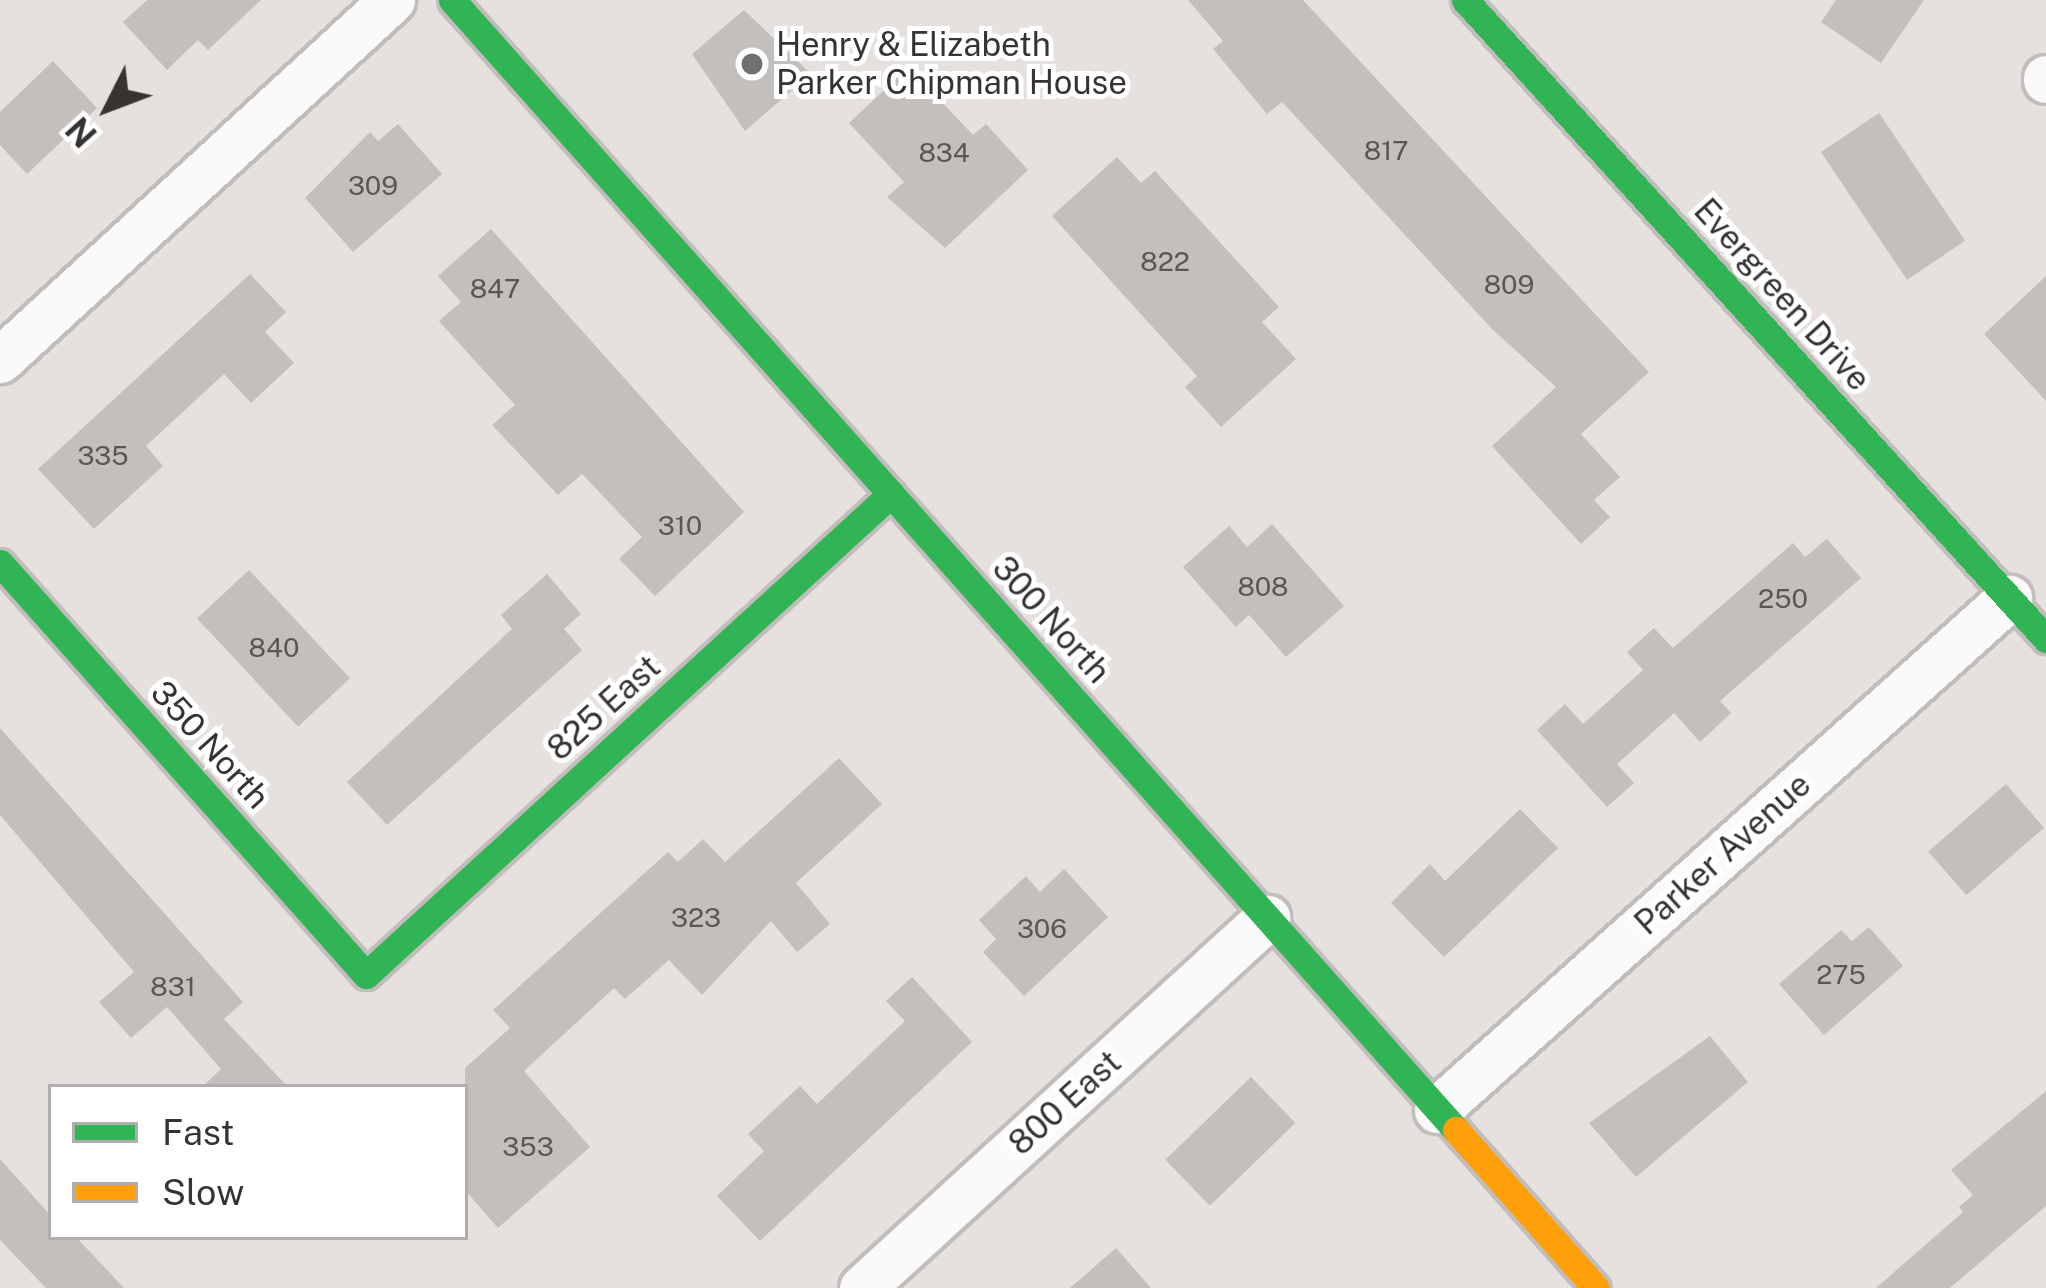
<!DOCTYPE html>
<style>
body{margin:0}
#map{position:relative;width:2046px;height:1288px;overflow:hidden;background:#e6e1de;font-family:"Public Sans",sans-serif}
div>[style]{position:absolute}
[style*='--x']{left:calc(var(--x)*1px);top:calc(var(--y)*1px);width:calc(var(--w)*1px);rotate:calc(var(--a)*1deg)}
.building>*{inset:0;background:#c3bfbd;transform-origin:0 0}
.roads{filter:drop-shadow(3px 0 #c1bdbb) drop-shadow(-3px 0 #c1bdbb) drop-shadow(0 3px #c1bdbb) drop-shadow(0 -3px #c1bdbb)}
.street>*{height:45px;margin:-22.5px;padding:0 22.5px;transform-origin:22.5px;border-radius:22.5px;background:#fbfafa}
.fast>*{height:27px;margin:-13.5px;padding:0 13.5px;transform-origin:13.5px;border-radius:13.5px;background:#30b455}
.slow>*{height:27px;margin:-13.5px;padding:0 13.5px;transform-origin:13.5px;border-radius:13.5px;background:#ff9f0a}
.dots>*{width:33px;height:33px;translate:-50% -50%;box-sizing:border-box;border:6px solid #fff;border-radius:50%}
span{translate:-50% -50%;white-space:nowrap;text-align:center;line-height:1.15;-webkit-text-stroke:10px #fff;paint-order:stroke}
.number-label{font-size:27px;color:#5a5654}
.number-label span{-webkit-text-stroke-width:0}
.poi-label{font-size:33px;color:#373331}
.left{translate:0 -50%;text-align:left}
.street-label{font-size:33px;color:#373331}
.legend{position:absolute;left:48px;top:1084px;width:420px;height:156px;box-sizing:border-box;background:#fff;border:3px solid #afadad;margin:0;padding:15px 21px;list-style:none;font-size:36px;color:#373331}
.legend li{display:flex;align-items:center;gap:24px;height:60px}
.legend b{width:60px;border:3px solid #afadad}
.north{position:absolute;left:48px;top:48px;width:120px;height:120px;-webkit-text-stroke:9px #fff;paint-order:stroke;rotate:228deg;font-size:33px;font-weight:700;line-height:48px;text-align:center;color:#373331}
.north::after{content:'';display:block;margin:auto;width:42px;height:54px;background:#373331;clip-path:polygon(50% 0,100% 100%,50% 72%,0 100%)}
</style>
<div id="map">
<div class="building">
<div style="clip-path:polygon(147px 0,261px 0,208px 50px,198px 40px,167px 70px,123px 22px)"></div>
<div style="clip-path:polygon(1188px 0,1303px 0,1649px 372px,1581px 434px,1620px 477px,1594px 500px,1610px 517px,1581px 544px,1492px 446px,1556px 387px,1493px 330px,1282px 102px,1267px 114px,1213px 49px,1223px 41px)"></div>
<div style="clip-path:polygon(1836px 0,1924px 0,1881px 63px,1821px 22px)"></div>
<div style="clip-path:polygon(744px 10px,811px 74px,745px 131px,692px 54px)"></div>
<div style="clip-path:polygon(53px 61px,97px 108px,27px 174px,0 145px,0 112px)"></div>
<div style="clip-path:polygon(909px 67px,973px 135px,986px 124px,1028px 170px,945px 248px,887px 197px,904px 182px,849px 123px)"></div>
<div style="left:1879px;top:113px;width:154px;height:70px;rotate:56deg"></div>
<div style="clip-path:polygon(398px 124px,442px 174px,353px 252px,305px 198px,370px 132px,378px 141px)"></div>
<div style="clip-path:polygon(1117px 157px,1141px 183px,1155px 171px,1279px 307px,1262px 322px,1296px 359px,1221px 427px,1185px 387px,1197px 376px,1052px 216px)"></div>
<div style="clip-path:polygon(491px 229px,744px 512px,655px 596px,619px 559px,642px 537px,582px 474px,558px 495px,492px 425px,515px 405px,439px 321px,461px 302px,438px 276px)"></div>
<div style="clip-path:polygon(250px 274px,286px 312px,265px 332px,294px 363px,251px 403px,224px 374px,146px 446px,163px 466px,94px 529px,38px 469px)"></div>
<div style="clip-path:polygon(2046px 276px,2046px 401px,1984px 334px)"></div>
<div style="clip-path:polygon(1272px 524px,1344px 606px,1286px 657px,1249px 615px,1236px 627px,1183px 567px,1229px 526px,1247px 547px)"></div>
<div style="clip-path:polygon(1827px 539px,1861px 578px,1720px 701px,1731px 713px,1700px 742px,1674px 713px,1617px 764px,1634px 783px,1607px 807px,1537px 730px,1565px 704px,1583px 724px,1643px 670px,1627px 652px,1654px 628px,1673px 648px,1793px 543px,1805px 557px)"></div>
<div style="left:249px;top:570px;width:148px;height:71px;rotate:47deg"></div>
<div style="clip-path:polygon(547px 574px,581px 614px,564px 629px,582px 650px,387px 825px,347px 782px,512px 629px,501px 615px)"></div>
<div style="clip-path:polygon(0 728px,243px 1002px,224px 1019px,288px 1087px,202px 1087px,221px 1069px,167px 1007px,131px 1038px,99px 1002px,134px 972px,0 815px)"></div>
<div style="clip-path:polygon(839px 758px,882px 804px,796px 883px,830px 924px,797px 952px,771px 921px,702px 995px,669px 960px,625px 999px,614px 988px,524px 1071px,590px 1147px,498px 1228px,465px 1190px,465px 1068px,510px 1028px,493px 1010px,668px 852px,678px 862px,703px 839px,725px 862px)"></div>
<div style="left:2006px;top:784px;width:58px;height:103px;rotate:49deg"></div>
<div style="clip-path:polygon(1520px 809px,1558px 848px,1444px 957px,1391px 903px,1430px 864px,1445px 881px)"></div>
<div style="clip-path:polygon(1064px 869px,1108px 917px,1024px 996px,983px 952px,996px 939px,979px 920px,1026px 876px,1040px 892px)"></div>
<div style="clip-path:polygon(1869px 927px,1903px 966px,1824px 1035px,1779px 984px,1841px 930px,1852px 941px)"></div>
<div style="clip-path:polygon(912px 977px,972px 1042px,760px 1241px,717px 1196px,764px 1151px,748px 1134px,800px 1086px,817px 1104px,905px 1021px,886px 1001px)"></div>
<div style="clip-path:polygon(1710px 1036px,1748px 1082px,1636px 1177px,1589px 1123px)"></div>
<div style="left:1251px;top:1077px;width:64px;height:119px;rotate:46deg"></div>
<div style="clip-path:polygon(2046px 1091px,2046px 1206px,1950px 1288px,1876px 1288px,1963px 1212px,1959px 1207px,1973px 1195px,1951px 1170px)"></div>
<div style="clip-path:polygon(0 1159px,51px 1216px,51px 1237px,76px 1237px,124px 1288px,46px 1288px,0 1240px)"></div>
<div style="clip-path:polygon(1116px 1248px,1151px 1288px,1070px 1288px)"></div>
</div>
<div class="roads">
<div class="street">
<div style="--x:2046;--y:78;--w:2;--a:90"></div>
<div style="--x:0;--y:360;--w:532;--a:-42.56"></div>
<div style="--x:1437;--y:1110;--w:768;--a:-41.83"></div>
<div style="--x:862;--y:1288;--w:549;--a:-42.41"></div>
</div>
<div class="fast">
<div style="--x:452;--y:0;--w:1512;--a:48.38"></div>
<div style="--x:1465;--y:0;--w:864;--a:47.72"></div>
<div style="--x:0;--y:563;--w:551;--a:48.38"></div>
<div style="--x:366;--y:975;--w:712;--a:-42.5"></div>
</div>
<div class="slow">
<div style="--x:1456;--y:1130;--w:211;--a:48.5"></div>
</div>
</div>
<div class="dots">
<div style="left:752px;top:64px;background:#74706e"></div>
</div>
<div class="number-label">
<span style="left:1386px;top:151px">817</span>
<span style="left:944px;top:153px">834</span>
<span style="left:373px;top:186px">309</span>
<span style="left:1165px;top:262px">822</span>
<span style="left:1509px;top:285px">809</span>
<span style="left:495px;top:289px">847</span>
<span style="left:103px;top:456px">335</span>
<span style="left:680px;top:526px">310</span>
<span style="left:1263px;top:587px">808</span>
<span style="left:1783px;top:599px">250</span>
<span style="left:274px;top:648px">840</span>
<span style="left:696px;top:918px">323</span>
<span style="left:1042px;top:929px">306</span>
<span style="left:1841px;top:975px">275</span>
<span style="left:173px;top:987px">831</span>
<span style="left:528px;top:1147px">353</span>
</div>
<div class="poi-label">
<span class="left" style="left:776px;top:64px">Henry &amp; Elizabeth<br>Parker Chipman House</span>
</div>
<div class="street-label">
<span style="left:1782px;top:295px;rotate:48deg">Evergreen Drive</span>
<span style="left:1051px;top:620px;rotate:48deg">300 North</span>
<span style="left:604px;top:708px;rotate:-42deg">825 East</span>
<span style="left:210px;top:745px;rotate:48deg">350 North</span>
<span style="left:1723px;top:854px;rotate:-42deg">Parker Avenue</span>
<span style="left:1065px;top:1103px;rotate:-42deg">800 East</span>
</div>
<ul class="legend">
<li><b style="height:15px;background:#30b455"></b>Fast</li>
<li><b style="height:15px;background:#ff9f0a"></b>Slow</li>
</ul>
<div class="north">N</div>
</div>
